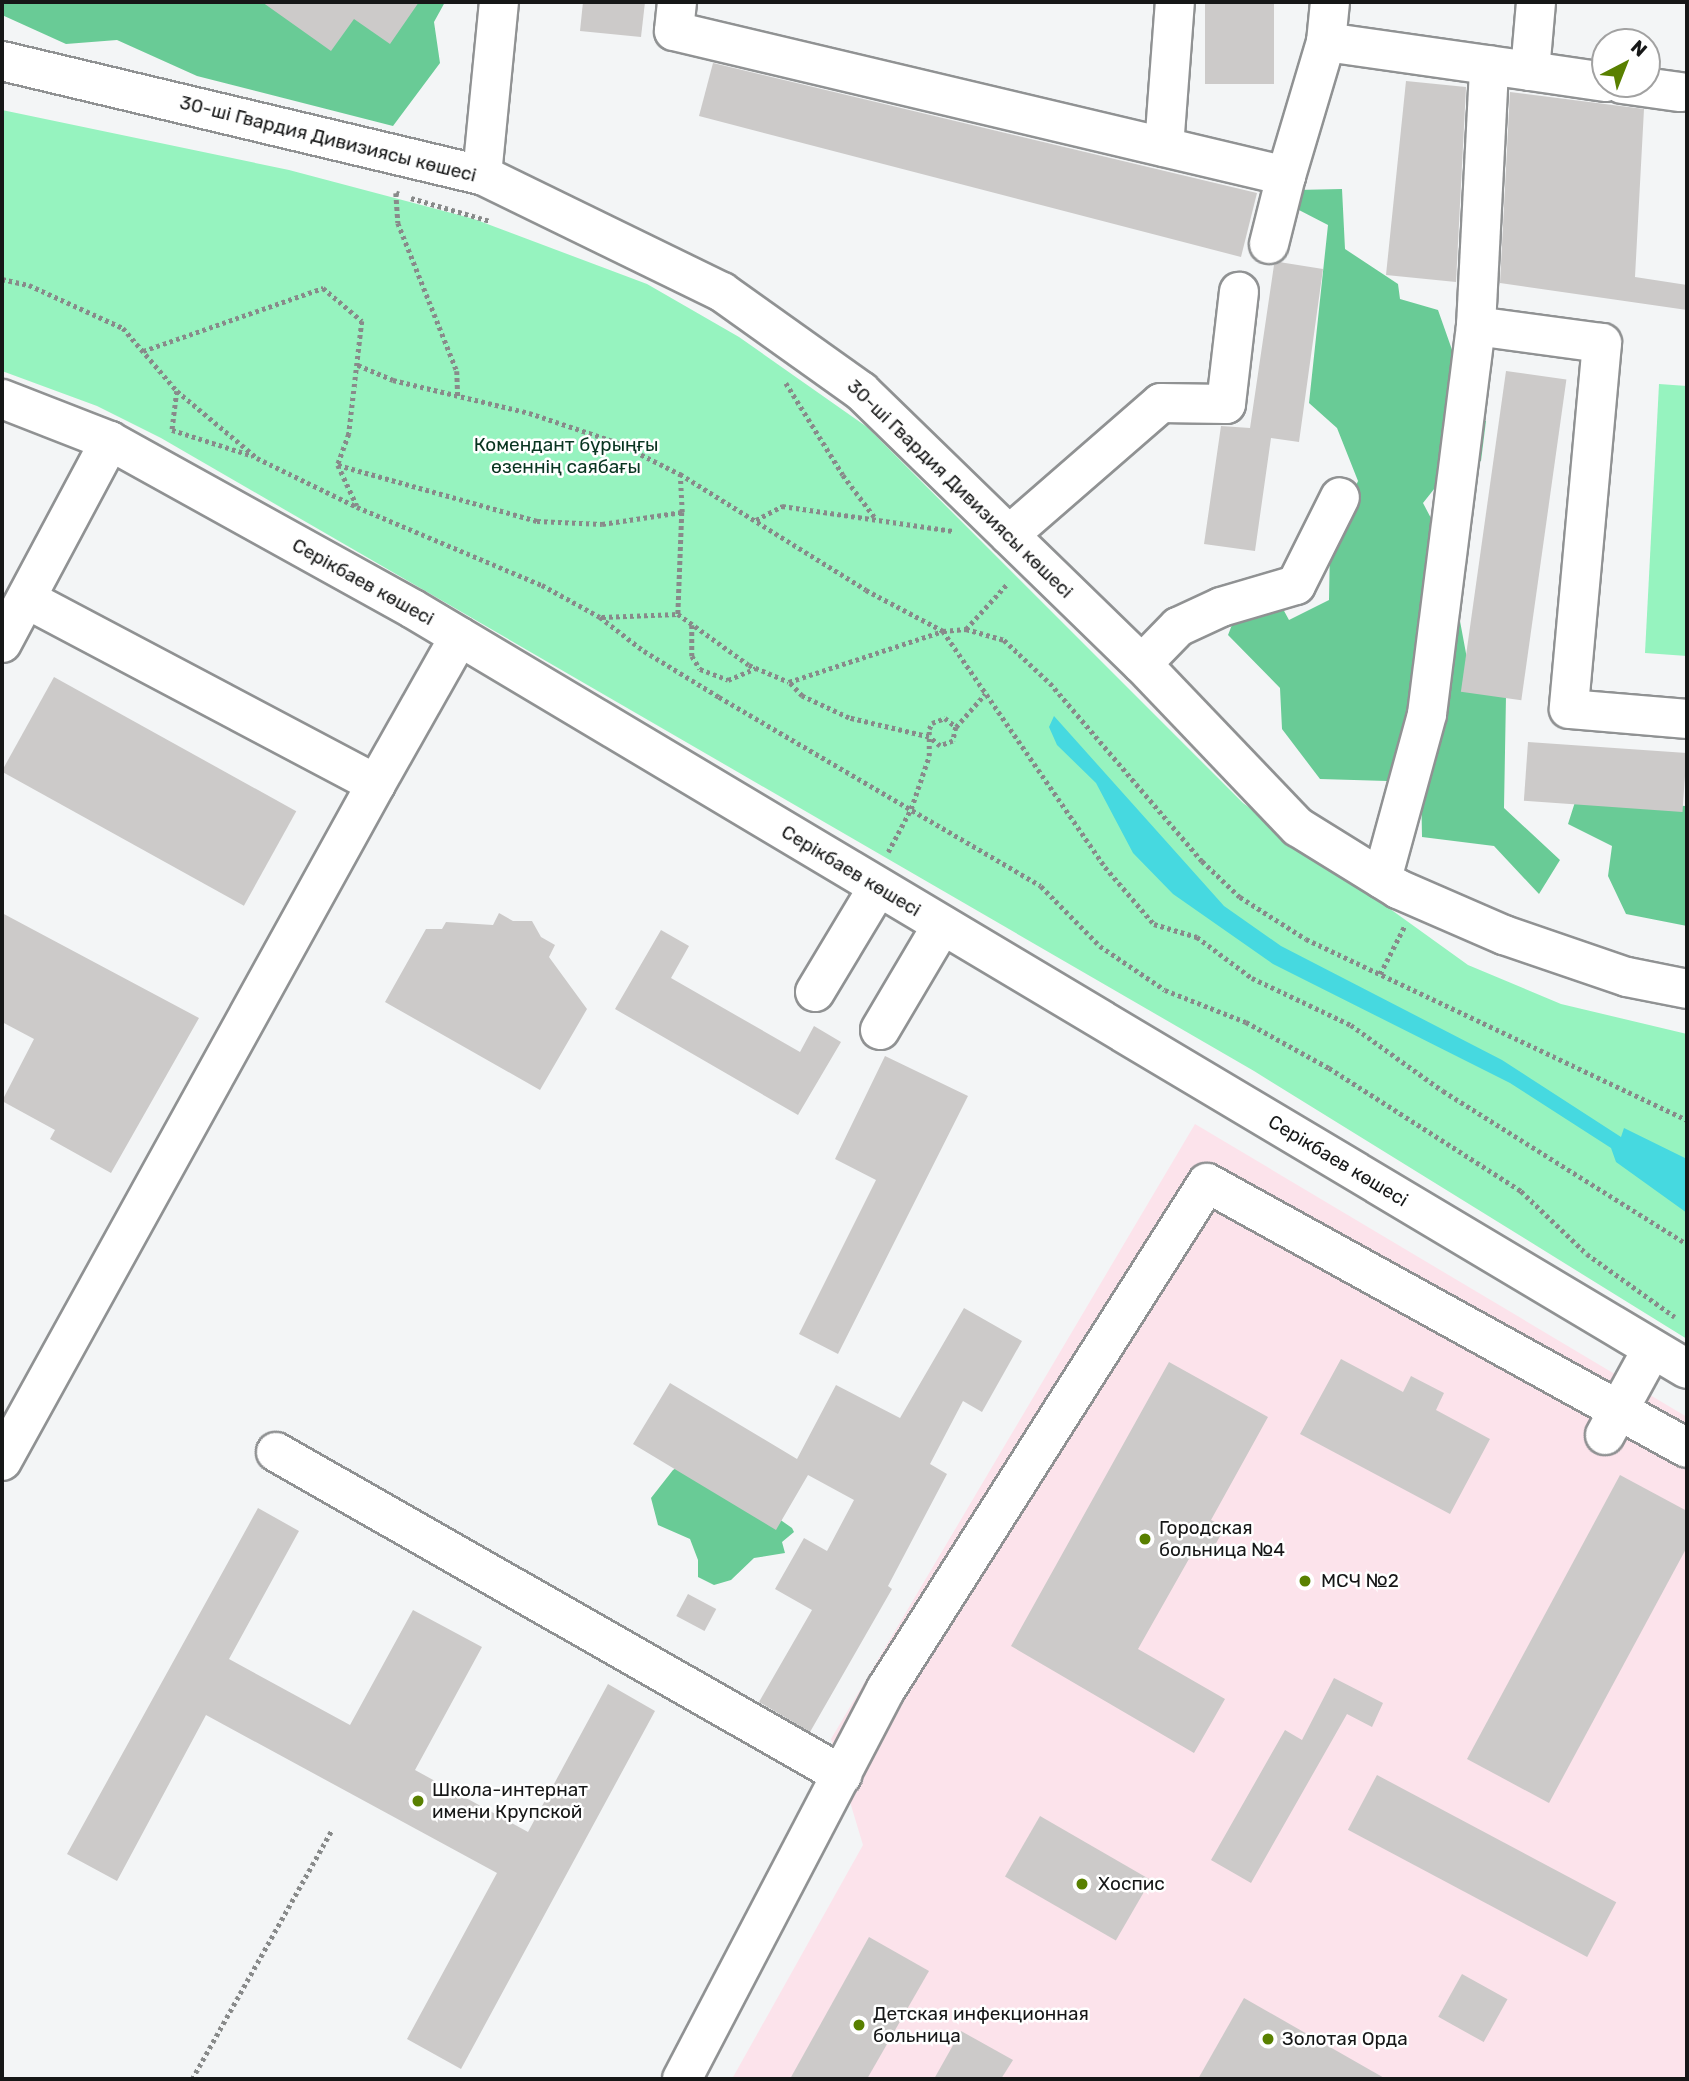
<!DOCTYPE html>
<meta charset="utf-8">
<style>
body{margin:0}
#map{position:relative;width:1689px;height:2081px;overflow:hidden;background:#f3f5f6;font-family:Rubik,sans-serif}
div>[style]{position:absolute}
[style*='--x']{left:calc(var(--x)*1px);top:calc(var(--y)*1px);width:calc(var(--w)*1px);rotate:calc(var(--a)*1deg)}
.medical>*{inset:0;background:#fce3eb}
.green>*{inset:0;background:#96f3bf}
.forest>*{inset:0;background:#69cb96}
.water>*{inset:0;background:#46d9e0}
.building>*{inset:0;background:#cccac9;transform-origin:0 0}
.path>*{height:4.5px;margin-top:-2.25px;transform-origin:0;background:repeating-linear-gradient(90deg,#888a8a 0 3.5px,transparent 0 7px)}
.roads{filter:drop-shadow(2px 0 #909293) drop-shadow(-2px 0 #909293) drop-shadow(0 2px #909293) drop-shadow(0 -2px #909293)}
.minor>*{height:38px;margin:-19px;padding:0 19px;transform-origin:19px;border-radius:19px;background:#fff}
.dots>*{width:19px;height:19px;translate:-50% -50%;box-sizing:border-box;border:4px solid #fff;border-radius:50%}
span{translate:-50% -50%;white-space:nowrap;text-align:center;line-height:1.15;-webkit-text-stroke:5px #fff;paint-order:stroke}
.street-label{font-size:19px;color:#161717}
.park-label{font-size:19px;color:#093521}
.poi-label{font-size:19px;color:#161717}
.left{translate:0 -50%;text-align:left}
.frame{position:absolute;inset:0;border:4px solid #161717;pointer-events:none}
.north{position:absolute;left:1591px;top:28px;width:70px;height:70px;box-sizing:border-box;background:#fff;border:2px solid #a2a2a2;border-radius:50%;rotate:42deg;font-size:19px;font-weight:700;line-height:28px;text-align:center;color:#161717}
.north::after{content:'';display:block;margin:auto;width:24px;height:32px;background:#598000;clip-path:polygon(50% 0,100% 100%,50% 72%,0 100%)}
</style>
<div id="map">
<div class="medical">
<div style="clip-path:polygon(1195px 1124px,1687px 1417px,1687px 2079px,732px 2079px,863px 1845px,831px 1739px)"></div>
</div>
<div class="green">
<div style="clip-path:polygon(2px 110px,289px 170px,474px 219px,647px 284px,739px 337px,867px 427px,1243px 803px,1468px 965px,1561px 1004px,1687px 1034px,1687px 1339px,1254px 1071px,161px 438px,97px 406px,2px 371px)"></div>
<div style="clip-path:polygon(1659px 384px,1687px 386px,1687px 656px,1645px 653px)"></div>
</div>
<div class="forest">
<div style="clip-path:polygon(2px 2px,445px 2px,434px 22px,440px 63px,393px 126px,197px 76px,117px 40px,66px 44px,2px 15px)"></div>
<div style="clip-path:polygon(1342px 189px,1345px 249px,1398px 284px,1400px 299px,1438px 310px,1463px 381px,1445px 422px,1486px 421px,1481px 461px,1450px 469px,1423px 503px,1444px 543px,1436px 647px,1460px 621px,1473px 691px,1506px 696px,1504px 808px,1560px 860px,1539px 894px,1494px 846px,1422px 837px,1421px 782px,1320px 779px,1282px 729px,1280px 688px,1228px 635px,1237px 612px,1283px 609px,1289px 620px,1329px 600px,1330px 543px,1358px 481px,1337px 428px,1309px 403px,1328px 225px,1297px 209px,1296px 190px)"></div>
<div style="clip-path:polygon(1575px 802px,1687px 806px,1687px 926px,1626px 914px,1608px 876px,1612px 846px,1568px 824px)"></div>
<div style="clip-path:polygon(692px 1458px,792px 1528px,794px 1532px,782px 1542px,785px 1553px,754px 1558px,731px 1580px,714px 1585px,698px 1577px,698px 1560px,690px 1539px,658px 1525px,651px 1498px,673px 1470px)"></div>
</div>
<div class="water">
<div style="clip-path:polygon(1054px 716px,1224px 906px,1281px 946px,1502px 1060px,1621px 1137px,1624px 1128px,1687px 1159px,1687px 1213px,1616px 1162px,1611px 1148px,1510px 1083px,1273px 964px,1173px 894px,1133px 853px,1096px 783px,1057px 745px,1049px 727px)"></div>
</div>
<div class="building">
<div style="clip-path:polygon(262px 2px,419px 2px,390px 44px,354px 19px,331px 51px)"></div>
<div style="clip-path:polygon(583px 2px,645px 2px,641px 37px,580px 31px)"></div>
<div style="left:1205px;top:2px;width:69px;height:82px"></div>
<div style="clip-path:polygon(713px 63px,1257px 193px,1241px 257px,699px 116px)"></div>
<div style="clip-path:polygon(1406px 81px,1466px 87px,1456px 282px,1386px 275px)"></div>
<div style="clip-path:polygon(1510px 92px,1644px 109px,1635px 277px,1687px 285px,1687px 310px,1500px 283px)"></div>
<div style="clip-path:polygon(1279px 262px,1323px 269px,1299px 442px,1271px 438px,1255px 551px,1204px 544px,1221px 426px,1250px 428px,1274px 265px)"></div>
<div style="left:1506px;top:371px;width:61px;height:324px;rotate:8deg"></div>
<div style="left:54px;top:677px;width:277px;height:108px;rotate:29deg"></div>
<div style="left:1528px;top:742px;width:159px;height:59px;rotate:4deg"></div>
<div style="clip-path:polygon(2px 913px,199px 1018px,111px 1173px,50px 1139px,55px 1130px,2px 1101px,34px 1039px,2px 1022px)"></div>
<div style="clip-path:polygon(499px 913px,513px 921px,532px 921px,541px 937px,555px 945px,549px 957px,587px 1009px,540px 1090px,385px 1002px,426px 929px,442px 929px,446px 922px,493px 925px)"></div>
<div style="clip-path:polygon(661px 930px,689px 946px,671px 978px,800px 1052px,814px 1026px,841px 1042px,798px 1115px,615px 1009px)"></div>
<div style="clip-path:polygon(885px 1056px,968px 1096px,838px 1354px,799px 1334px,876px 1180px,835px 1159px)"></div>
<div style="clip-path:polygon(964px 1308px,1022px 1341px,982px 1412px,963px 1401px,930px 1464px,947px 1474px,888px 1586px,892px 1589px,810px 1732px,759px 1702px,812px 1610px,775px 1589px,804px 1538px,827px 1551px,854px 1500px,808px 1475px,776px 1530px,633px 1444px,670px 1383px,797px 1459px,836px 1385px,900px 1418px)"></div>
<div style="clip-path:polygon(1341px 1359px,1403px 1392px,1411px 1376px,1444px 1393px,1436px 1410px,1490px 1439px,1450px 1514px,1300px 1434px)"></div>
<div style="clip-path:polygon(1169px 1362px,1268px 1417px,1211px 1520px,1225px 1527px,1208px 1558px,1194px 1550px,1138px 1649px,1225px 1699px,1194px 1753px,1011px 1646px)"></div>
<div style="clip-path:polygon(1620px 1475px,1687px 1511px,1687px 1547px,1549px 1803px,1467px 1759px)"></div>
<div style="clip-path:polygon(258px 1508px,299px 1531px,229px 1659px,350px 1725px,413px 1610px,482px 1647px,415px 1770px,528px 1832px,608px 1684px,655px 1711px,461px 2069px,407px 2039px,497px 1873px,206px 1715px,117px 1881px,67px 1854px)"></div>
<div style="left:688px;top:1594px;width:32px;height:25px;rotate:28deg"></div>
<div style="clip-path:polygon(1334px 1678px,1383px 1703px,1372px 1727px,1347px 1714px,1251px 1883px,1211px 1860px,1285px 1730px,1302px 1740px)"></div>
<div style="left:1377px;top:1775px;width:271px;height:62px;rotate:28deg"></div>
<div style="left:1040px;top:1816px;width:128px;height:70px;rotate:30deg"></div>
<div style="clip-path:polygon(869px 1937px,929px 1971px,867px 2079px,790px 2079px)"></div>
<div style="left:1462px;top:1974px;width:52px;height:49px;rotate:29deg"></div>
<div style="clip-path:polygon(1244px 1998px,1386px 2079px,1198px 2079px)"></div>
<div style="clip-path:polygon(961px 2031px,1013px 2060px,1001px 2079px,934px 2079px)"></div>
</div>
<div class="path">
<div style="--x:399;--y:194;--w:3;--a:-162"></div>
<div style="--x:396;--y:193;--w:30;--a:86"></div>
<div style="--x:398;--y:223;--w:159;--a:68.3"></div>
<div style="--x:457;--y:371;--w:25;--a:88"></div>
<div style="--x:411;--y:198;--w:82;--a:16.2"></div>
<div style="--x:2;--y:279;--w:28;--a:13"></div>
<div style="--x:29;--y:285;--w:103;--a:24.6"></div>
<div style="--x:123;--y:328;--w:83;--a:49.4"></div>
<div style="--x:177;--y:391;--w:104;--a:39.9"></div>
<div style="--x:257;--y:458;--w:111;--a:26.1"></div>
<div style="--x:357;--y:507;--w:201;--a:22.9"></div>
<div style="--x:542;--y:585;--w:66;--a:28.9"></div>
<div style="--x:600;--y:617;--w:56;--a:37.7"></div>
<div style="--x:644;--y:651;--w:88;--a:31.5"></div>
<div style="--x:719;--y:697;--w:373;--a:30.4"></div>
<div style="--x:1041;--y:886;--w:84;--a:45.5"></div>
<div style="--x:1100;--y:946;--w:78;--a:34.1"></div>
<div style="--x:1165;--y:990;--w:87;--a:21.6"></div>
<div style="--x:1246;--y:1022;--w:95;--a:29"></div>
<div style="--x:1329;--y:1068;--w:228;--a:32.6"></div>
<div style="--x:1521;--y:1191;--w:91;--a:43.7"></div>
<div style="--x:1587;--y:1254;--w:108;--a:35.6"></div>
<div style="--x:143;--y:351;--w:191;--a:-19.3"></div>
<div style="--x:323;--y:288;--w:51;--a:40.2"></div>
<div style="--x:362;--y:321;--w:114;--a:96.6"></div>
<div style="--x:349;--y:434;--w:33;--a:110"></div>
<div style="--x:338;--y:465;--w:45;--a:65.1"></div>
<div style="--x:358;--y:365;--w:38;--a:23"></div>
<div style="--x:393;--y:380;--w:140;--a:13.6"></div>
<div style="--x:529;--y:413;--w:92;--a:18.4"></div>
<div style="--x:616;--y:442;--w:72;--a:26.6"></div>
<div style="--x:786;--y:383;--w:108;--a:58.2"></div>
<div style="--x:843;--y:475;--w:55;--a:53.1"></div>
<div style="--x:177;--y:391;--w:39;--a:97"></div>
<div style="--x:172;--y:430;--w:85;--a:17.8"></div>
<div style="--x:338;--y:465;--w:207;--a:15.7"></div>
<div style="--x:537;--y:521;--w:65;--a:2.6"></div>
<div style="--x:602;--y:524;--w:81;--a:-8.5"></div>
<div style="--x:682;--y:512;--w:38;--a:-93"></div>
<div style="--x:680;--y:474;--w:219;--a:31.9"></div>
<div style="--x:866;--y:590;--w:87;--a:28"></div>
<div style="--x:943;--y:631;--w:286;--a:55.5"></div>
<div style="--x:1105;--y:867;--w:75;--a:49.3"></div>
<div style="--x:1154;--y:924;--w:45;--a:16.8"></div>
<div style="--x:1197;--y:937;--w:69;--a:36.7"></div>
<div style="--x:1252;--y:978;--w:110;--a:25.4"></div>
<div style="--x:1351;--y:1025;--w:113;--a:35.7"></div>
<div style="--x:1443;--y:1091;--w:288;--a:32.1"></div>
<div style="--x:682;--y:512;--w:102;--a:92.2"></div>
<div style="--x:678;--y:614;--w:87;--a:35.7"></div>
<div style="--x:749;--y:665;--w:43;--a:23"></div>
<div style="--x:756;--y:520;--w:30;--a:-28"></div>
<div style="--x:782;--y:506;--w:173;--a:8.3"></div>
<div style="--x:602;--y:617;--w:76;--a:-2.3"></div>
<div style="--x:692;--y:625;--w:31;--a:90"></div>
<div style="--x:692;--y:656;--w:15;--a:58"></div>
<div style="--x:700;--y:669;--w:30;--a:21"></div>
<div style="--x:728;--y:680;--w:30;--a:-23"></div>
<div style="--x:966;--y:629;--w:62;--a:-47.6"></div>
<div style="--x:956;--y:727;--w:44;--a:-48.7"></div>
<div style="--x:888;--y:852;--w:49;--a:-61.9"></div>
<div style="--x:911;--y:809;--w:56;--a:-71.2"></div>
<div style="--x:929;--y:756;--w:27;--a:-90"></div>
<div style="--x:929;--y:729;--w:7;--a:-63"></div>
<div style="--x:932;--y:723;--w:14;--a:-21"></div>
<div style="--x:945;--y:718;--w:14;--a:39"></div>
<div style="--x:956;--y:727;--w:14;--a:102"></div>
<div style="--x:953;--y:741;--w:14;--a:159"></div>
<div style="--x:940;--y:746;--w:14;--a:-141"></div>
<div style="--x:929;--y:737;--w:82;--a:-166.6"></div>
<div style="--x:849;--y:718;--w:52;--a:-154.9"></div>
<div style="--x:802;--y:696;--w:19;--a:-133"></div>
<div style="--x:789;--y:682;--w:162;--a:-18.3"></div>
<div style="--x:943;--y:631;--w:23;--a:-5"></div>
<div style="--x:966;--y:629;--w:40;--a:16"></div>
<div style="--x:1004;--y:640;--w:63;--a:43.1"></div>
<div style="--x:1050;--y:683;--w:234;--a:49.5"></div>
<div style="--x:1202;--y:861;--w:52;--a:43.5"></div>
<div style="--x:1240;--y:897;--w:78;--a:32.5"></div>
<div style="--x:1306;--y:939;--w:422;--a:25.4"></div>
<div style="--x:1380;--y:974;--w:53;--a:-62.9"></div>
<div style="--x:192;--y:2079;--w:286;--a:-60.7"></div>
</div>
<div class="roads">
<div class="minor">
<div style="--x:677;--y:2;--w:29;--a:96"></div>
<div style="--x:674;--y:31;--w:629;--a:13.33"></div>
<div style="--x:1286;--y:176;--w:140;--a:-73.4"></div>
<div style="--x:1330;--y:2;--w:40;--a:95.7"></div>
<div style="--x:1326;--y:42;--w:206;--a:8.1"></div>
<div style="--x:1530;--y:71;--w:69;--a:-85"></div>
<div style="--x:2;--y:61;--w:493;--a:13.4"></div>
<div style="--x:482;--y:175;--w:267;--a:26"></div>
<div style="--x:722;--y:292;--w:171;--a:35.5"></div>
<div style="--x:861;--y:391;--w:392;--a:44.2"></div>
<div style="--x:1142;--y:664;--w:226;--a:46.3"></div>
<div style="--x:1298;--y:827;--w:118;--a:31.8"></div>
<div style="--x:1398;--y:889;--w:116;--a:23.5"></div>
<div style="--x:1504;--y:935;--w:130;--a:18.9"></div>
<div style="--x:1627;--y:977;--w:61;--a:11.3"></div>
<div style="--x:1530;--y:71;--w:76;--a:8.3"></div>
<div style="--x:1622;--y:84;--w:59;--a:7.9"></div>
<div style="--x:1164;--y:147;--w:145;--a:-85.7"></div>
<div style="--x:482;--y:175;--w:174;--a:-84.4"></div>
<div style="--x:1269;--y:244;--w:70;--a:-76"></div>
<div style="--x:1476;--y:326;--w:261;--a:-87.1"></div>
<div style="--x:2;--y:399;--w:116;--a:21.3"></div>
<div style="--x:110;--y:441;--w:346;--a:29"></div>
<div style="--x:413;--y:609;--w:1483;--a:30.82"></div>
<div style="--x:1009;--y:535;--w:201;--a:-41"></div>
<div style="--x:1161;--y:403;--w:65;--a:0.9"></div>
<div style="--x:1226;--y:404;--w:113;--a:-83.4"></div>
<div style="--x:2;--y:643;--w:229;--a:-61.9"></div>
<div style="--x:1142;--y:664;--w:52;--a:-45.8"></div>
<div style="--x:1178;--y:627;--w:47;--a:-24.9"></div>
<div style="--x:1221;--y:607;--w:78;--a:-16.3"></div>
<div style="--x:1296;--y:585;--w:98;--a:-63.4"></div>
<div style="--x:376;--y:784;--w:169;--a:-60.5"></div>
<div style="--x:1382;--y:879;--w:171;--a:-74.7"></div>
<div style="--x:1427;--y:714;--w:391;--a:-82.8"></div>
<div style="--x:1476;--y:326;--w:127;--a:7.7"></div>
<div style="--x:1602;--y:343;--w:367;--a:95.2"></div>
<div style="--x:1569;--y:709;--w:118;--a:4.8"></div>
<div style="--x:815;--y:992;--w:122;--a:-59"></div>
<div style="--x:880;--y:1030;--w:122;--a:-59.4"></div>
<div style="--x:1605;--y:1435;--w:98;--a:-61.3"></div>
<div style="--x:276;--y:1452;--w:652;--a:29.71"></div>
<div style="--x:2;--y:1461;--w:773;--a:-61.08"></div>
<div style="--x:376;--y:784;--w:395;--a:-152.1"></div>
<div style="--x:682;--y:2079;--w:440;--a:-62.4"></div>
<div style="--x:886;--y:1689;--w:599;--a:-57.61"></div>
<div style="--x:1207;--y:1183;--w:548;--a:28.9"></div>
</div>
</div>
<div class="dots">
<div style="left:1145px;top:1539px;background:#598000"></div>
<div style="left:1305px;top:1581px;background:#598000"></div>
<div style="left:418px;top:1801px;background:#598000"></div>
<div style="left:1082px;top:1884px;background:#598000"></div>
<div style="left:859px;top:2025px;background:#598000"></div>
<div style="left:1268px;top:2039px;background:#598000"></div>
</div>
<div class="street-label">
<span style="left:328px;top:139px;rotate:14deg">30-ші Гвардия Дивизиясы көшесі</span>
<span style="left:960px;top:489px;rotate:44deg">30-ші Гвардия Дивизиясы көшесі</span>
<span style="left:363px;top:582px;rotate:29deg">Серікбаев көшесі</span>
<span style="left:851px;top:871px;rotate:31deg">Серікбаев көшесі</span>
<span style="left:1338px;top:1161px;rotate:31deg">Серікбаев көшесі</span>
</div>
<div class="park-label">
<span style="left:566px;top:456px">Комендант бұрыңғы<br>өзеннің саябағы</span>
</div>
<div class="poi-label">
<span class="left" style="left:1159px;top:1539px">Городская<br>больница №4</span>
<span class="left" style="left:1321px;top:1581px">МСЧ №2</span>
<span class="left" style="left:432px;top:1801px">Школа-интернат<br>имени Крупской</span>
<span class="left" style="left:1098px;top:1884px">Хоспис</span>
<span class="left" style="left:873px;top:2025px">Детская инфекционная<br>больница</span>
<span class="left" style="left:1282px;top:2039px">Золотая Орда</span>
</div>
<div class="frame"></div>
<div class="north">N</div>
</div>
